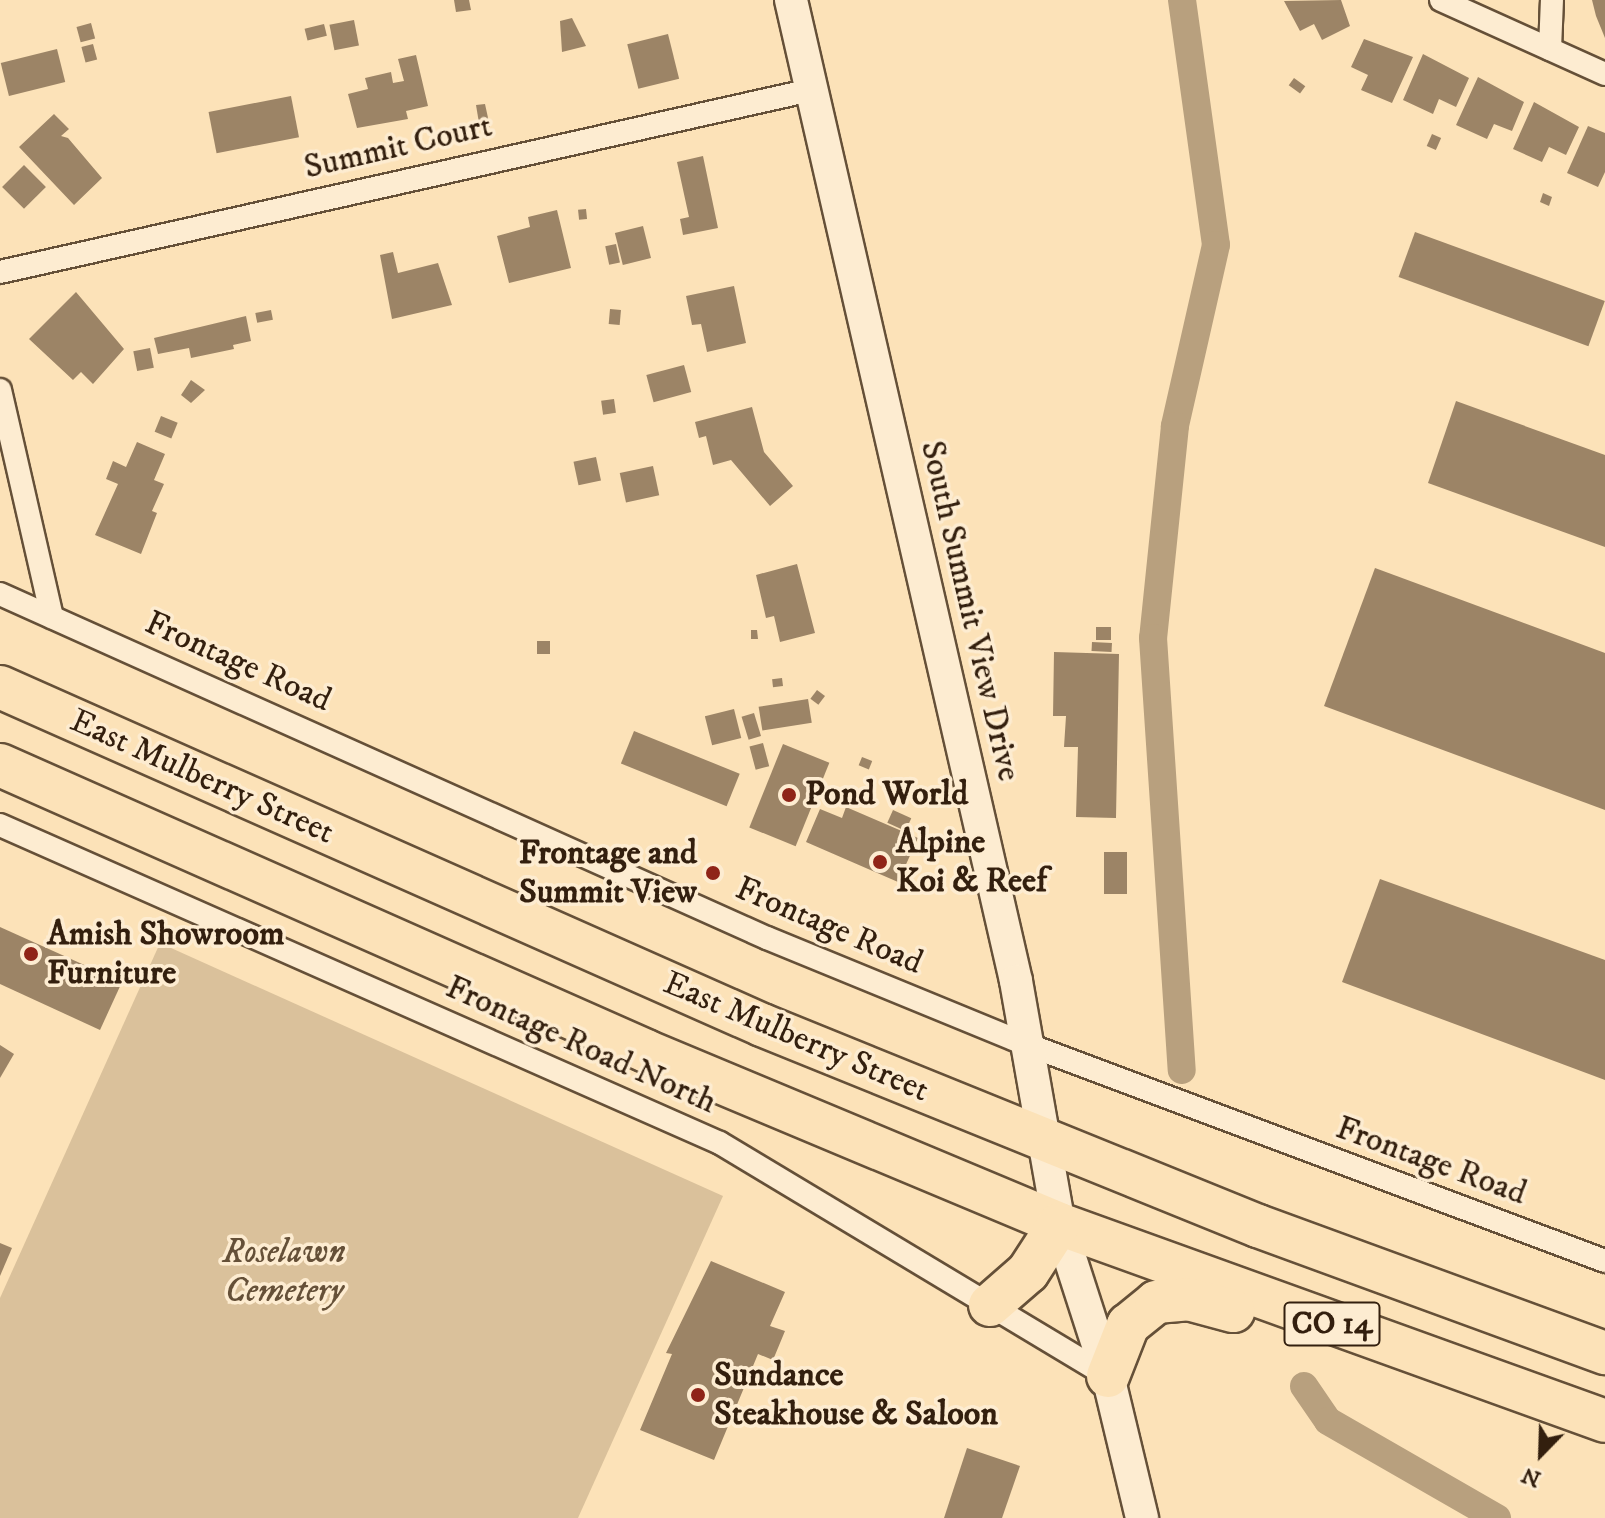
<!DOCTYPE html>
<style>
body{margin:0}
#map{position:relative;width:1605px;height:1518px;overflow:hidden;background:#fce2b8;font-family:"IM FELL DW Pica",serif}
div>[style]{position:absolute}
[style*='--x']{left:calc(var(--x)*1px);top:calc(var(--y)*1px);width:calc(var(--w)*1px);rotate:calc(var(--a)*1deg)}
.green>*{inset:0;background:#dac19b}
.canal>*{height:28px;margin:-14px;padding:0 14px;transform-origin:14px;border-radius:14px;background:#b8a07e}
.building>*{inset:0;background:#9c8466;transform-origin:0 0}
.roads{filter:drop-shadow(2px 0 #655038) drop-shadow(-2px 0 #655038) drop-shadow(0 2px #655038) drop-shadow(0 -2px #655038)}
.street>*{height:22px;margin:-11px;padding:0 11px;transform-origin:11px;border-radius:11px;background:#fdecd1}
.secondary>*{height:32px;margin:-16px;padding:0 16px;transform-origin:16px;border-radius:16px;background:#fdecd1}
.highway>*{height:42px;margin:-21px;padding:0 21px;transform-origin:21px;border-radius:21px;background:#fce2b8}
.dots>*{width:22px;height:22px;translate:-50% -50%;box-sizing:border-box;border:4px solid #fdecd1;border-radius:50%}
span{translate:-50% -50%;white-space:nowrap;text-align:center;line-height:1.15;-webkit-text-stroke:7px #fdecd1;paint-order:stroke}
.shield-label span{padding:2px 6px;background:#fdecd1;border:2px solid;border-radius:6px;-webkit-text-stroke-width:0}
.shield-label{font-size:32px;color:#331f0e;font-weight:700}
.street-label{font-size:34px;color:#331f0e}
.poi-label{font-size:34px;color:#331f0e;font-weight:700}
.left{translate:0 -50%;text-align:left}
.right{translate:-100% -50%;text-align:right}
.park-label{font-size:34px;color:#655038;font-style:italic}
.north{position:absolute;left:1501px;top:1414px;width:80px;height:80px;-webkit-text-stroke:6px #fdecd1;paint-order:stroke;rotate:203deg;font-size:22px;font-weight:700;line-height:32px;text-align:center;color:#331f0e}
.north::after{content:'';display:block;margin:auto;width:28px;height:36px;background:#331f0e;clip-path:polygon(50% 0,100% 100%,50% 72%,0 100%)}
</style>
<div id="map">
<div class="green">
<div style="clip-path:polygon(160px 943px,723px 1196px,578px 1518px,0 1518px,0 1298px)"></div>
</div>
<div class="canal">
<div style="--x:1182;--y:0;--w:247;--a:82.1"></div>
<div style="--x:1216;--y:245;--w:186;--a:102.8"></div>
<div style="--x:1175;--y:426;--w:213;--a:95.9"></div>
<div style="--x:1153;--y:638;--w:433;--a:86.2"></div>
<div style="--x:1304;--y:1386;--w:42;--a:55.6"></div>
<div style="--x:1328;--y:1421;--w:195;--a:29.9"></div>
</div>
<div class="building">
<div style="clip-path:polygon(454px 0,469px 0,471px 10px,456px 12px)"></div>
<div style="clip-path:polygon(1341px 0,1350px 26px,1322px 40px,1314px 24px,1300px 31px,1284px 1px)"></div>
<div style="clip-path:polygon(1592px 0,1605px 0,1605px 38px,1596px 16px)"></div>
<div style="clip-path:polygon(572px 18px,586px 46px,562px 52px,560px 21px)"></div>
<div style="left:354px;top:20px;width:26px;height:25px;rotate:79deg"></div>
<div style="left:91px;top:23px;width:16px;height:15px;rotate:75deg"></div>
<div style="left:324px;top:24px;width:12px;height:20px;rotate:76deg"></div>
<div style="left:668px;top:34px;width:46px;height:42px;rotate:76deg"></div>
<div style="clip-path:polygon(1364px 39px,1413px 57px,1392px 103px,1361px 90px,1368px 75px,1351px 67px)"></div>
<div style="left:93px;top:44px;width:16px;height:12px;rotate:75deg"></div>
<div style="left:57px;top:49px;width:34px;height:58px;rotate:76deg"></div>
<div style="clip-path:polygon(1423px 54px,1469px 78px,1456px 107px,1439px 99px,1433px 114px,1403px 100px)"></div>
<div style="clip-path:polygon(416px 55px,428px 106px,406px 111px,408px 119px,357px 128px,348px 94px,368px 89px,365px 78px,391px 72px,393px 83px,404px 81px,398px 59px)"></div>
<div style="clip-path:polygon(1478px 77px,1524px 102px,1512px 131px,1494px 124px,1487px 139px,1456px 125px)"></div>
<div style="left:1294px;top:78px;width:14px;height:9px;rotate:36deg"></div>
<div style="left:291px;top:96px;width:42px;height:84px;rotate:79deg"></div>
<div style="clip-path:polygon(1534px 102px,1579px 127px,1566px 155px,1549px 147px,1542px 162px,1513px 149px)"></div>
<div style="clip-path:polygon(485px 104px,490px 127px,480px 129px,476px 105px)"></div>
<div style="clip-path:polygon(54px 114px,69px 129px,61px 136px,68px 138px,102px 178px,74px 205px,19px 147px)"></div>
<div style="clip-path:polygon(1588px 126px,1605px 133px,1605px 172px,1598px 187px,1567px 173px)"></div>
<div style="left:1432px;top:134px;width:10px;height:13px;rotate:24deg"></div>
<div style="clip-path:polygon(703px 156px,718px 228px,683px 235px,680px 219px,689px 217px,677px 162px)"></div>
<div style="left:24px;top:165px;width:31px;height:31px;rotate:45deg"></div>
<div style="clip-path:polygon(1543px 193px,1552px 197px,1549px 206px,1540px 202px)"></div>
<div style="left:586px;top:209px;width:10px;height:8px;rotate:84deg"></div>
<div style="clip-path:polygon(557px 210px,571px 268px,509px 283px,497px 236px,530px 227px,528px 217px)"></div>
<div style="left:643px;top:226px;width:33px;height:29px;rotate:76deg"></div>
<div style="left:1415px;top:232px;width:202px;height:48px;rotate:20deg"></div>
<div style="left:616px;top:244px;width:19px;height:11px;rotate:78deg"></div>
<div style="clip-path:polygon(393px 252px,398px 273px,438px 263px,452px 305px,392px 319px,380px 255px)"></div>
<div style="clip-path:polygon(734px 286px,746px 343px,707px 352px,701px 324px,692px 325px,686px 296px)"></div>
<div style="clip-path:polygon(76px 292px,124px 349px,93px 384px,81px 372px,73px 380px,29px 339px)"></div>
<div style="left:610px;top:309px;width:11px;height:15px;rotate:5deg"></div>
<div style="left:271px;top:310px;width:10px;height:16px;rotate:79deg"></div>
<div style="clip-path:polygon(246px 316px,251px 341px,233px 345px,234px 349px,191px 358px,189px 348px,158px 354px,154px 338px)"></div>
<div style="left:150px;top:348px;width:20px;height:17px;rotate:79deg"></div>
<div style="left:684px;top:365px;width:28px;height:39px;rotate:75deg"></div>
<div style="clip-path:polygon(191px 380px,205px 390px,191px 403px,181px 395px)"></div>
<div style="left:614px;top:399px;width:14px;height:13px;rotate:82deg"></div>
<div style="clip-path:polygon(1456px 401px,1605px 455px,1605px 547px,1428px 483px)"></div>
<div style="clip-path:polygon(752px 407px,764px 452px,793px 486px,770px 506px,731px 460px,713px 465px,706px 436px,699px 438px,695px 422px)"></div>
<div style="left:161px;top:416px;width:18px;height:17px;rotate:22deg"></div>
<div style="clip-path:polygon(137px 442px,165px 454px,154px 480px,164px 484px,152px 511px,157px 513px,141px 554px,95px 535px,118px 484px,106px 479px,113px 461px,126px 467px)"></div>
<div style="left:596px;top:457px;width:24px;height:23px;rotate:78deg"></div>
<div style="left:653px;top:466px;width:30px;height:34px;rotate:78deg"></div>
<div style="clip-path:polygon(797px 564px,815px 633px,780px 642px,774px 616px,766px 618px,756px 575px)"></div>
<div style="clip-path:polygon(1375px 568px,1605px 653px,1605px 810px,1324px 706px)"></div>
<div style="left:1096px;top:627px;width:15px;height:13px"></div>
<div style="clip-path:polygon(751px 630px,757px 630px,758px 639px,751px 639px)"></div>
<div style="left:537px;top:641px;width:13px;height:13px"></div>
<div style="left:1092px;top:642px;width:20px;height:9px;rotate:3deg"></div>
<div style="clip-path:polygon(1054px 652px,1119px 654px,1116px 818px,1076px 817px,1078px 747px,1064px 747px,1066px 716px,1053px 716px)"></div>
<div style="left:782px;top:678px;width:8px;height:10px;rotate:83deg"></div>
<div style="left:817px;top:690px;width:10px;height:11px;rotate:37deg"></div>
<div style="left:808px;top:699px;width:24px;height:50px;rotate:81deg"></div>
<div style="left:734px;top:709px;width:30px;height:30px;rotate:76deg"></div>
<div style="left:754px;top:713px;width:24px;height:13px;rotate:73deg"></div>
<div style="left:634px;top:731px;width:114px;height:35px;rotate:22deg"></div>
<div style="left:763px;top:743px;width:24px;height:14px;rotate:75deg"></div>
<div style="left:783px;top:744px;width:50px;height:90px;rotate:22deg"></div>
<div style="left:862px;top:757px;width:11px;height:9px;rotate:22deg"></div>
<div style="clip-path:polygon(846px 807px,918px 838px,898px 882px,806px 842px,820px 809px,842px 818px)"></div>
<div style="left:893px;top:810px;width:20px;height:14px;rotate:24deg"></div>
<div style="left:1104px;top:852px;width:23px;height:42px"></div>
<div style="clip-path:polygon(1380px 879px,1605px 960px,1605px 1080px,1342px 982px)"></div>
<div style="clip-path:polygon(0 927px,122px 982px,100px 1030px,0 984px)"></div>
<div style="clip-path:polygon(0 1045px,14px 1054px,0 1078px)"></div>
<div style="clip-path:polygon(0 1243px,12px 1248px,0 1276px)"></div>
<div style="clip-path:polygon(711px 1261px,785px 1292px,770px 1326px,785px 1331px,773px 1360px,758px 1354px,714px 1460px,640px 1430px,672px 1354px,666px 1353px)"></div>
<div style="clip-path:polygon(967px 1448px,1020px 1466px,1002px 1518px,944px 1518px)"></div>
</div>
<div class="roads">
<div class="street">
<div style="--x:1441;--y:0;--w:180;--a:24.3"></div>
<div style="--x:1550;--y:49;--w:49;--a:-87.7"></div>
<div style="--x:0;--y:272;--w:831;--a:-12.65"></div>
<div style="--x:0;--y:390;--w:233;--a:77.1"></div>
<div style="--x:0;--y:594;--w:841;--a:24.16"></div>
<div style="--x:767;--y:938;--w:280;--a:22.3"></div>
<div style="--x:1026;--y:1044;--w:618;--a:20.55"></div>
<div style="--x:0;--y:825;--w:787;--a:23.83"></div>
<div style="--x:720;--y:1143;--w:453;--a:31"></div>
</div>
<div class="secondary">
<div style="--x:791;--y:0;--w:1006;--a:77.08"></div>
<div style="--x:1016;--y:981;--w:247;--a:80"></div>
<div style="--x:1059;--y:1224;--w:160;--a:72.1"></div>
<div style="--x:1108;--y:1376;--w:146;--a:76.5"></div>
</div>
<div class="highway">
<div style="--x:0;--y:687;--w:834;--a:23.92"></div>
<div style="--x:762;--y:1025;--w:535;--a:22.06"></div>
<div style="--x:1258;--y:1226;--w:370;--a:20.1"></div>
<div style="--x:0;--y:765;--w:706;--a:23.88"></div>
<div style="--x:646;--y:1051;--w:448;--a:22.7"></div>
<div style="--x:1059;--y:1224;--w:580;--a:19.84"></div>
<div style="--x:990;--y:1305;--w:50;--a:-41"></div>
<div style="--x:1028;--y:1272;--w:57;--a:-57.1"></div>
<div style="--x:1108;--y:1376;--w:55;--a:-68.6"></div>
<div style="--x:1128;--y:1325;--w:36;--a:-39"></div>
<div style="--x:1156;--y:1302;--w:32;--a:-5"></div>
<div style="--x:1188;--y:1299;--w:47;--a:14.9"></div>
</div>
</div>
<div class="dots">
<div style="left:789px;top:795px;background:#8f2418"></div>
<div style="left:880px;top:862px;background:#8f2418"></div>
<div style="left:713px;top:873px;background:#8f2418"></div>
<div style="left:31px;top:954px;background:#8f2418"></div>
<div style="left:698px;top:1395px;background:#8f2418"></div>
</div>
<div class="shield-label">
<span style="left:1332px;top:1324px">CO 14</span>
</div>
<div class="street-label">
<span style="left:398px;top:147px;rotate:-13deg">Summit Court</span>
<span style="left:970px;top:611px;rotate:77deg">South Summit View Drive</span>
<span style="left:238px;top:662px;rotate:24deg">Frontage Road</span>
<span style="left:202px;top:777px;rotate:24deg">East Mulberry Street</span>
<span style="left:829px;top:926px;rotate:23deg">Frontage Road</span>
<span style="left:796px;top:1037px;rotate:23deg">East Mulberry Street</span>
<span style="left:581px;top:1045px;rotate:24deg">Frontage Road North</span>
<span style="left:1431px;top:1161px;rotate:20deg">Frontage Road</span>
</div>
<div class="poi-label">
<span class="left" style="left:805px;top:795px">Pond World</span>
<span class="left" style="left:896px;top:862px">Alpine<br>Koi &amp; Reef</span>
<span class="right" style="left:697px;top:873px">Frontage and<br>Summit View</span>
<span class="left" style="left:47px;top:954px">Amish Showroom<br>Furniture</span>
<span class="left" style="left:714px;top:1395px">Sundance<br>Steakhouse &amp; Saloon</span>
</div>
<div class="park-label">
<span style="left:284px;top:1272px">Roselawn<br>Cemetery</span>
</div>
<div class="north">N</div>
</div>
